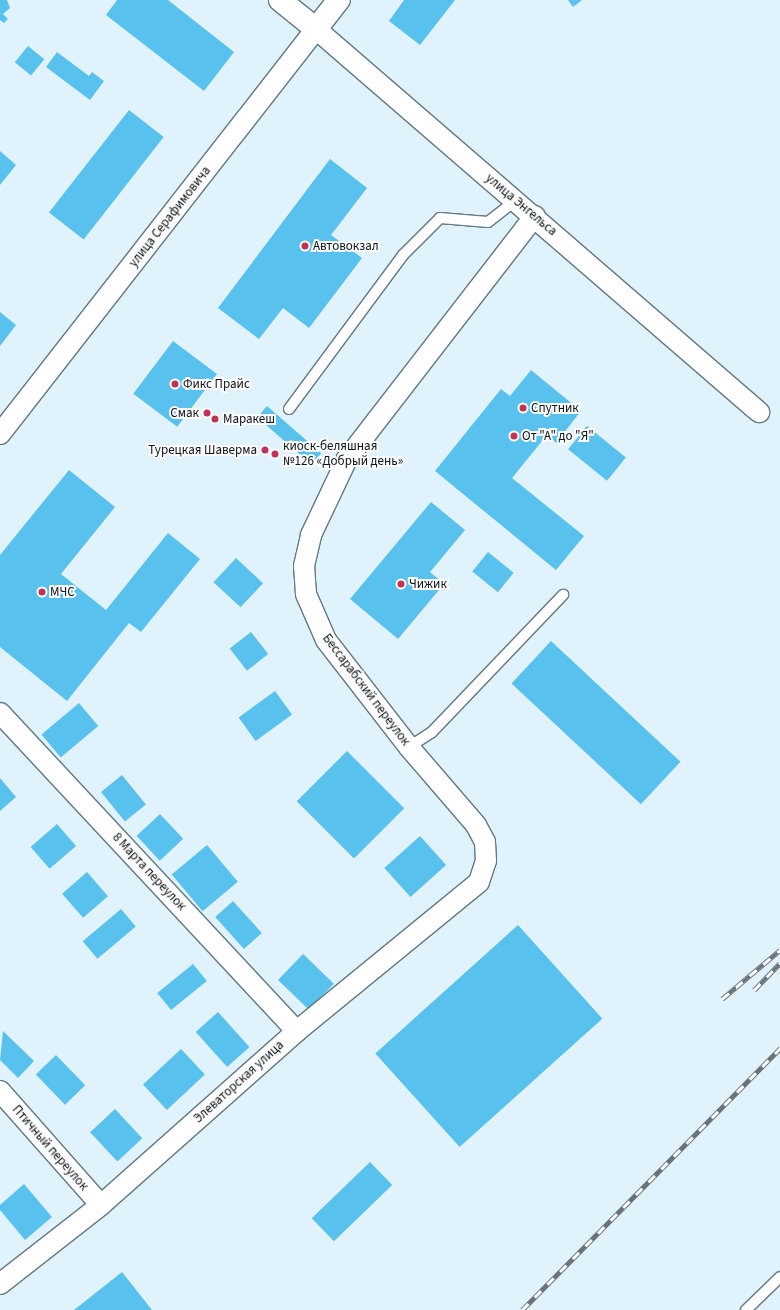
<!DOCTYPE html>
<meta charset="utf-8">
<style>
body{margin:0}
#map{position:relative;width:780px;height:1310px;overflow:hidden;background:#e0f3fc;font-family:"Source Sans 3",sans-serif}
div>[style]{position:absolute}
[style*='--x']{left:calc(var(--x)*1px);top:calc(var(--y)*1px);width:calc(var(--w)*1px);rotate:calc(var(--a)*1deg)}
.building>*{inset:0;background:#59c1ed;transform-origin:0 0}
.roads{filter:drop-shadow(1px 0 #637882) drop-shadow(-1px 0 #637882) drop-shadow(0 1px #637882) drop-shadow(0 -1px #637882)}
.service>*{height:10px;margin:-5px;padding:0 5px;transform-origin:5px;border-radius:5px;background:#fff}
.minor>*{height:20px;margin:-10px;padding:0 10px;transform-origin:10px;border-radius:10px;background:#fff}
.tertiary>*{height:22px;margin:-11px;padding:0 11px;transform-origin:11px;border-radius:11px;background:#fff}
.rail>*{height:4.5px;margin-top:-2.25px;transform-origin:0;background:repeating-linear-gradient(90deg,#fcfcfc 0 9px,#68747a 0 18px);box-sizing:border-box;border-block:1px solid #68747a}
.dots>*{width:11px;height:11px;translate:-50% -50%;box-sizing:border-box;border:2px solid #fcfcfc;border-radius:50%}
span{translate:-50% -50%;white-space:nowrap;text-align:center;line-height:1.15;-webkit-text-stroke:4px #fcfcfc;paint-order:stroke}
.street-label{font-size:13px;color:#0d1519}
.poi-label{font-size:13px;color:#0d1519}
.left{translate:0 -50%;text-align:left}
.right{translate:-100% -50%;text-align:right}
</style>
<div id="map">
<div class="building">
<div style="clip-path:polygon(0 0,7px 0,10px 8px,3px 14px,8px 19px,4px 23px,0 20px)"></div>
<div style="clip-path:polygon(117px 0,168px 0,234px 52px,204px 91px,106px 15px)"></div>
<div style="clip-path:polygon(404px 0,455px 0,420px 45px,389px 21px)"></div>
<div style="clip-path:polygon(568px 0,582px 0,573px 7px)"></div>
<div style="left:28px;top:46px;width:21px;height:21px;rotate:39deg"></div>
<div style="clip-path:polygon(57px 52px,89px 76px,92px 72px,104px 81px,90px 100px,46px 67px)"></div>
<div style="left:129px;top:110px;width:44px;height:130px;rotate:38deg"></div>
<div style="clip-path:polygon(0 151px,16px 165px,0 185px)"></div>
<div style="clip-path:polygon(330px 159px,367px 188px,331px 235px,362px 258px,309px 328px,283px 308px,259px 339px,218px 308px)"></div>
<div style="clip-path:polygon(0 312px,16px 325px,0 346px)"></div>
<div style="left:173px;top:341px;width:55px;height:66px;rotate:37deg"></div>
<div style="clip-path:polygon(531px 370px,581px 411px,556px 443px,547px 435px,512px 478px,584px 536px,556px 570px,435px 471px,501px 389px,510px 396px)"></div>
<div style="left:267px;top:406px;width:72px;height:15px;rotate:41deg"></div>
<div style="left:587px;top:426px;width:50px;height:30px;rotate:39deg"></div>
<div style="clip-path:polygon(69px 470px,115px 507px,61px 574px,106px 610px,168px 533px,200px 559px,141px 632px,129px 623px,67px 701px,0 647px,0 555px)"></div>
<div style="clip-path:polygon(431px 502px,465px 530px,430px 572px,444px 584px,398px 639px,350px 599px)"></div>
<div style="left:488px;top:552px;width:33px;height:25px;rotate:39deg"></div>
<div style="left:236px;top:558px;width:37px;height:33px;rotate:43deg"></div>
<div style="left:251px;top:632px;width:28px;height:27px;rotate:52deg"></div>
<div style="left:551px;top:641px;width:177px;height:58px;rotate:43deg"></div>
<div style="left:275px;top:691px;width:29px;height:45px;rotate:54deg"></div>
<div style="left:79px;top:703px;width:30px;height:49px;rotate:50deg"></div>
<div style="left:347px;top:751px;width:81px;height:71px;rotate:45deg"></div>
<div style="left:122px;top:775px;width:38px;height:27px;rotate:51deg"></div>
<div style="clip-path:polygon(0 778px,16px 797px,0 811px)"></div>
<div style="left:160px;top:814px;width:34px;height:32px;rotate:47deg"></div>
<div style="left:57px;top:824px;width:29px;height:35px;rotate:49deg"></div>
<div style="left:420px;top:836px;width:39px;height:48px;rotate:48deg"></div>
<div style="left:207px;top:845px;width:48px;height:46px;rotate:50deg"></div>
<div style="left:87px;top:872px;width:32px;height:33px;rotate:49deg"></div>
<div style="left:233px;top:901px;width:43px;height:24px;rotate:48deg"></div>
<div style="left:121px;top:909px;width:23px;height:50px;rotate:50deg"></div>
<div style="left:518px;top:925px;width:126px;height:192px;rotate:48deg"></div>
<div style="left:303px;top:954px;width:43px;height:36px;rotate:44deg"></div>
<div style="left:193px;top:964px;width:22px;height:46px;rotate:51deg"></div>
<div style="left:218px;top:1012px;width:47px;height:30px;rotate:48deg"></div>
<div style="clip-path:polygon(3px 1031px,34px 1061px,18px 1078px,0 1060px)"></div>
<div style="left:181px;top:1049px;width:35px;height:52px;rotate:47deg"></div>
<div style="left:56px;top:1055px;width:42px;height:28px;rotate:46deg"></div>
<div style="left:115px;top:1109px;width:40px;height:34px;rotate:47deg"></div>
<div style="left:370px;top:1162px;width:32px;height:81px;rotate:46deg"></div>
<div style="clip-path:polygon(24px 1184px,52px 1217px,25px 1240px,0 1210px,0 1205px)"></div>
<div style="clip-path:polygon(122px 1272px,152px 1310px,74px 1310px)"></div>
</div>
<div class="roads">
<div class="service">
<div style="--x:289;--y:409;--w:192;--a:-53.5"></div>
<div style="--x:403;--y:255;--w:52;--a:-45"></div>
<div style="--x:440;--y:218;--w:48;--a:4.8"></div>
<div style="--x:488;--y:222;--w:34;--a:-38"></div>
<div style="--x:409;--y:747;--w:27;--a:-33"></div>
<div style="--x:432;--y:732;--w:190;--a:-46.3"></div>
<div style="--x:746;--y:1310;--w:47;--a:-44.1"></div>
</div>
<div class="minor">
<div style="--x:0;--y:434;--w:514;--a:-52.04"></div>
<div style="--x:316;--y:29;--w:586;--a:40.85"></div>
<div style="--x:0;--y:713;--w:435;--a:47"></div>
<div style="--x:0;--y:1091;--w:152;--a:48.5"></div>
<div style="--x:0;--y:1284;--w:128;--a:-38"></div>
<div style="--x:101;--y:1205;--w:262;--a:-41.6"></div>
<div style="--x:297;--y:1031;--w:235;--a:-39.3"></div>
<div style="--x:479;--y:882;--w:22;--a:-72"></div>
<div style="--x:486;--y:861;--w:19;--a:-93"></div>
<div style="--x:485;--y:842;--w:19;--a:-118"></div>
<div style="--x:476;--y:825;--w:103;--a:-130.7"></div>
<div style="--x:409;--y:747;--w:135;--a:-127.8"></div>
<div style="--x:326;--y:640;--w:50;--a:-113.5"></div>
<div style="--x:306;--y:594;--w:28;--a:-94"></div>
<div style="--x:304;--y:566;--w:32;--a:-77"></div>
<div style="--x:311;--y:535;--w:84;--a:-64.7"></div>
<div style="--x:347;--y:459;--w:307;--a:-52.3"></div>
</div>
<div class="tertiary">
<div style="--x:280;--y:0;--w:46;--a:38.9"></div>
<div style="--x:316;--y:29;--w:37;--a:-52"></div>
</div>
</div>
<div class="rail">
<div style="--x:754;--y:990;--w:37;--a:-46"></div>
<div style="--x:722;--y:999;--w:76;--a:-40.2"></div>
<div style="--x:522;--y:1310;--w:368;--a:-45.4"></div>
</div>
<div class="dots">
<div style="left:305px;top:246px;background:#c13159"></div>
<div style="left:175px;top:384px;background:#c13159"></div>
<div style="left:523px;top:408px;background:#c13159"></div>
<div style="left:207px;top:413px;background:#c13159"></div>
<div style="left:215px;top:419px;background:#c13159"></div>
<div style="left:514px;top:436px;background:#c13159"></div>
<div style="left:265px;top:450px;background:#c13159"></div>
<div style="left:275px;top:454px;background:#c13159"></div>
<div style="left:401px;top:584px;background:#c13159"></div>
<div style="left:42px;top:592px;background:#c13159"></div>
</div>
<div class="street-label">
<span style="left:521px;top:205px;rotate:40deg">улица Энгельса</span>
<span style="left:170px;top:217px;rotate:-52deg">улица Серафимовича</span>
<span style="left:366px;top:690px;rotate:53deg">Бессарабский переулок</span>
<span style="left:149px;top:872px;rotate:47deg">8 Марта переулок</span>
<span style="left:239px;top:1082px;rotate:-42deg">Элеваторская улица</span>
<span style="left:50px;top:1148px;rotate:49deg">Птичный переулок</span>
</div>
<div class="poi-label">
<span class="left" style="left:313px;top:246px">Автовокзал</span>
<span class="left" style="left:183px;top:384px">Фикс Прайс</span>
<span class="left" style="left:531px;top:408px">Спутник</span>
<span class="right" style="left:199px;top:413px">Смак</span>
<span class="left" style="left:223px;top:419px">Маракеш</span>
<span class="left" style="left:522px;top:436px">От "А" до "Я"</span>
<span class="left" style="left:283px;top:454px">киоск-беляшная<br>№126 «Добрый день»</span>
<span class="right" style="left:257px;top:450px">Турецкая Шаверма</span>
<span class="left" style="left:409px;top:584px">Чижик</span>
<span class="left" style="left:50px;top:592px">МЧС</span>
</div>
</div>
